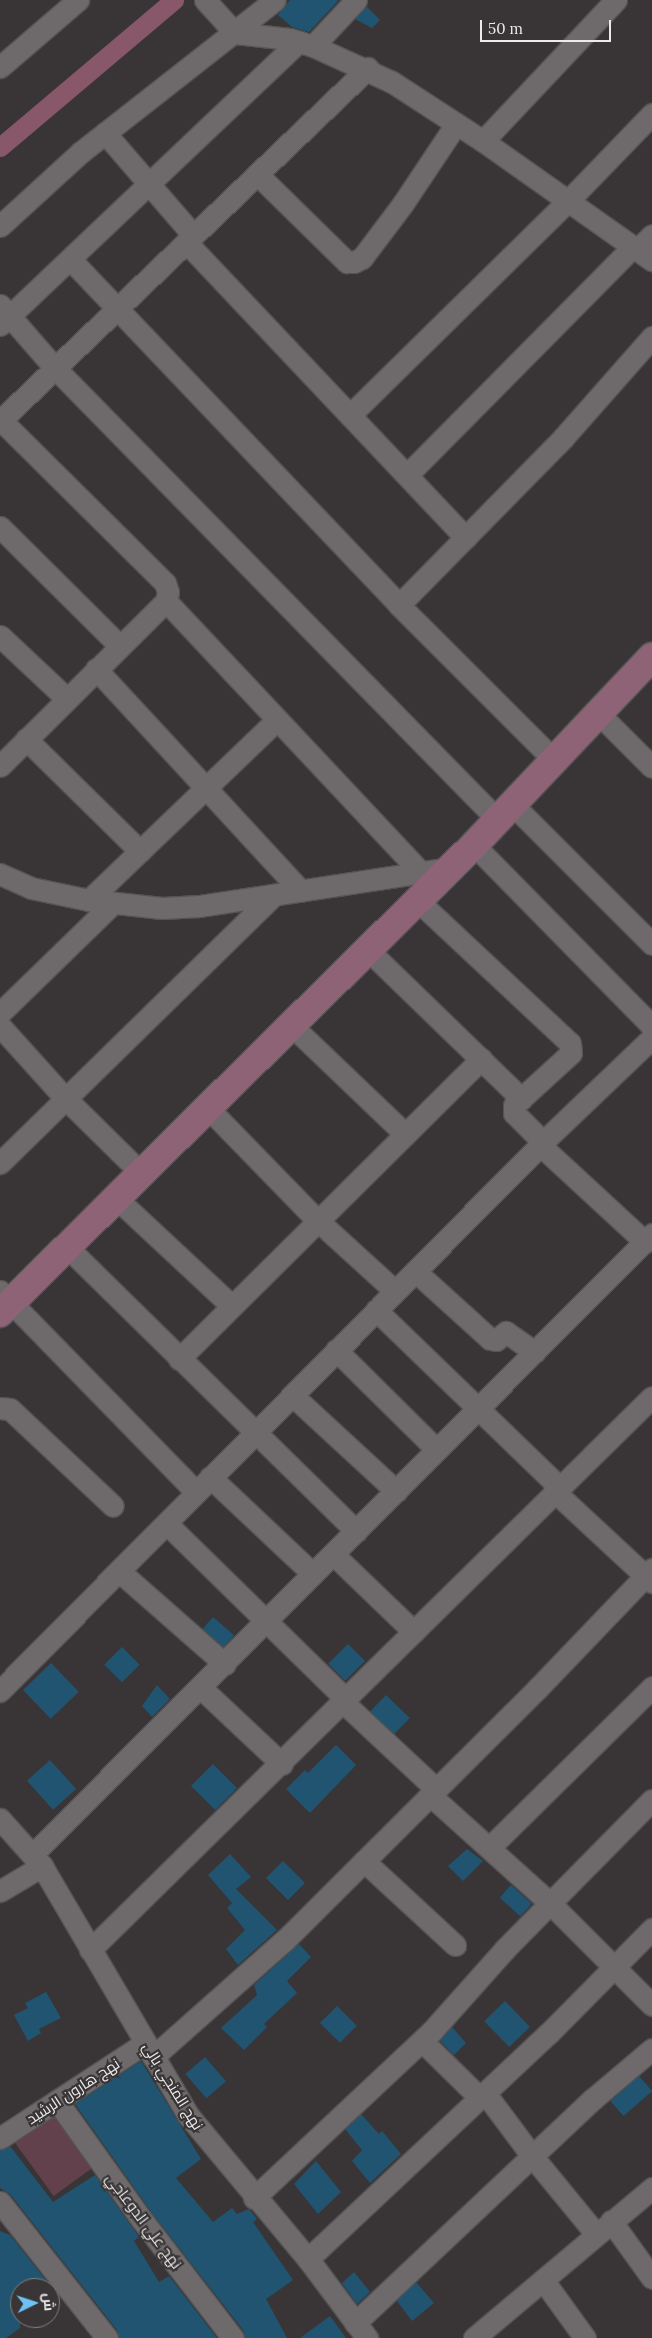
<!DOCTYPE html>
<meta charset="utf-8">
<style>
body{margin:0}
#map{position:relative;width:652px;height:2338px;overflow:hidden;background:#393536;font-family:Lora,Cairo,serif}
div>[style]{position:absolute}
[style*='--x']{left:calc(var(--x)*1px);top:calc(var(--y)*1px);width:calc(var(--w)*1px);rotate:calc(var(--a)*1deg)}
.green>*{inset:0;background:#62414d;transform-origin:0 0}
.canal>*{height:19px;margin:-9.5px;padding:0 9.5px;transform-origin:9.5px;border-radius:9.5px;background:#89576a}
.building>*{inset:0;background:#205470;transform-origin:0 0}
.roads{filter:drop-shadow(1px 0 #555353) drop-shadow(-1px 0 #555353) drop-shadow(0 1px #555353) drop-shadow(0 -1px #555353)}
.street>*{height:21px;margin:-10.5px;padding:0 10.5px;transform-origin:10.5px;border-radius:10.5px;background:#6e6a6b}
.secondary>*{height:28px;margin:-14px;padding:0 14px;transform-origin:14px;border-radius:14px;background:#8e6376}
span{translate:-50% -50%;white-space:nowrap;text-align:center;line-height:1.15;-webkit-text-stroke:4.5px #393536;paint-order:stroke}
.street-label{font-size:15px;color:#ecebeb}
.north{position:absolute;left:10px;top:2278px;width:50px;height:50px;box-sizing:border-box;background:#393536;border:1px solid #817e7e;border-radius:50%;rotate:86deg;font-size:14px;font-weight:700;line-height:20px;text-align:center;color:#ecebeb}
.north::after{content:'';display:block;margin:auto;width:18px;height:22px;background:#6dc2f3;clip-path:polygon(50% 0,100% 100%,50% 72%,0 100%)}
.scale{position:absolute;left:480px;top:20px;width:131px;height:22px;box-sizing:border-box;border:2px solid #ecebeb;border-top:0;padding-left:6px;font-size:15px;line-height:18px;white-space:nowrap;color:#ecebeb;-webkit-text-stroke:4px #393536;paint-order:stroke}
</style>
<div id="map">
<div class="green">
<div style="left:52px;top:2112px;width:69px;height:48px;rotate:54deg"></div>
</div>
<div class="canal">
<div style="--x:0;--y:147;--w:228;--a:-40.2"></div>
</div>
<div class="building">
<div style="clip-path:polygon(290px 0,337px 0,338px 1px,309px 32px,292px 27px,278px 15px)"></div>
<div style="clip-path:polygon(366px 6px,380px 20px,372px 28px,355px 19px)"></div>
<div style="left:213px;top:1617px;width:28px;height:16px;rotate:41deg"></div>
<div style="left:348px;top:1644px;width:24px;height:28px;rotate:45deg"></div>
<div style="left:122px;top:1647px;width:25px;height:25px;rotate:45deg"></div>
<div style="left:51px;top:1663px;width:40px;height:39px;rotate:46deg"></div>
<div style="clip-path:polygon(157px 1685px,170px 1699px,152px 1717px,142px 1706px)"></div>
<div style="left:386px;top:1695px;width:33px;height:23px;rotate:44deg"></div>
<div style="clip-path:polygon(336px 1745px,356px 1765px,310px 1813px,286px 1789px,305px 1770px,308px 1773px)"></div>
<div style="left:50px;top:1760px;width:39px;height:31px;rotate:48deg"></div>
<div style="left:213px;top:1764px;width:34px;height:31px;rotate:45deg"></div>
<div style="clip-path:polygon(467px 1849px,483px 1861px,463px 1881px,448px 1866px)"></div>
<div style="clip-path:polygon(230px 1854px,251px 1877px,236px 1889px,277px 1930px,238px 1965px,226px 1949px,245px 1930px,227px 1908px,232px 1903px,208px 1875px)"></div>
<div style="left:283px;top:1861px;width:31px;height:24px;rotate:45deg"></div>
<div style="left:511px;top:1885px;width:28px;height:17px;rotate:42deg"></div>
<div style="clip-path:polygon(299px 1944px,311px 1957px,287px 1981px,297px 1993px,264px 2024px,267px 2027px,244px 2050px,221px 2028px,257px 1995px,254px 1985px)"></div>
<div style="clip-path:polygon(46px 1992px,61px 2018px,39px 2029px,41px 2033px,28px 2041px,14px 2015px,28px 2008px,25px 2003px)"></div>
<div style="left:505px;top:2001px;width:36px;height:29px;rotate:46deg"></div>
<div style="left:337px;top:2006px;width:28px;height:24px;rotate:45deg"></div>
<div style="clip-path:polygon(452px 2027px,466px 2043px,454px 2055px,440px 2041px)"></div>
<div style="left:205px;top:2057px;width:32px;height:26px;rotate:49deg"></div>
<div style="clip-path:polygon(141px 2061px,201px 2159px,176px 2178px,213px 2222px,232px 2208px,237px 2214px,249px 2209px,257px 2219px,253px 2222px,293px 2280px,266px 2299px,287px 2338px,245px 2338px,243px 2330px,152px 2213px,75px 2104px)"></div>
<div style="left:639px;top:2076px;width:20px;height:38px;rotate:49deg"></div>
<div style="clip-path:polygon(361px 2114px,379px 2134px,382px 2131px,401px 2154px,370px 2183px,352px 2161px,362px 2150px,345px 2129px)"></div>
<div style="clip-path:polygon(10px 2146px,53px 2202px,95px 2175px,139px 2237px,134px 2241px,159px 2282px,169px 2276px,217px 2338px,119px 2338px,117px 2330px,10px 2194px,0 2188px,0 2150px)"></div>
<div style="clip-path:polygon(316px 2161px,341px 2192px,318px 2214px,294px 2184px)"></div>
<div style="clip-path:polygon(0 2231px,10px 2235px,60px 2298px,50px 2306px,50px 2288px,20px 2288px,20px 2328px,6px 2338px,0 2338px)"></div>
<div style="clip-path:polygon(354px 2272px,370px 2292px,357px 2304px,342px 2283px)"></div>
<div style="clip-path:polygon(416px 2282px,434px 2303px,412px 2321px,397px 2301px)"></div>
<div style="clip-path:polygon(330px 2316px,346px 2338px,300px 2338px)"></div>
</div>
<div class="roads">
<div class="street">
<div style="--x:205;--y:0;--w:45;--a:47.7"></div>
<div style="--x:235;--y:33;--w:55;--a:6.2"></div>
<div style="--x:290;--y:39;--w:24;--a:17"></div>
<div style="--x:313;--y:46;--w:87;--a:24.5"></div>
<div style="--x:392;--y:82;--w:108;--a:33"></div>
<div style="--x:483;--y:141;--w:207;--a:35.2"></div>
<div style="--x:313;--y:46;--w:63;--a:-46.9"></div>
<div style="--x:0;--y:67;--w:103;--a:-40.7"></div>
<div style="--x:105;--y:133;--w:135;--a:49.2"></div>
<div style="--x:483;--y:141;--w:194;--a:-46.7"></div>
<div style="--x:257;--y:174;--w:126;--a:44.4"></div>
<div style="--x:347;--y:262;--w:7;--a:0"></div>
<div style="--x:354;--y:262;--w:9;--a:-27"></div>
<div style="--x:362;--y:258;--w:66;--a:-53"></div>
<div style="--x:402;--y:205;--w:97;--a:-56.3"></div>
<div style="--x:0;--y:226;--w:110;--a:-42.4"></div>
<div style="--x:81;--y:152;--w:246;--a:-38.1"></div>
<div style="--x:186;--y:242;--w:407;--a:46.6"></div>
<div style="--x:637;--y:250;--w:21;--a:-45"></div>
<div style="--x:70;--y:259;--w:477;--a:46.4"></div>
<div style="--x:399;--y:605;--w:219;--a:45"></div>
<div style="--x:0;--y:305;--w:84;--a:48.9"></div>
<div style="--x:55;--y:368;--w:633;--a:45.58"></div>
<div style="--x:0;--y:325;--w:412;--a:-43.5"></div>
<div style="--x:350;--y:415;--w:305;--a:-44.5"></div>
<div style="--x:568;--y:201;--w:121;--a:-46"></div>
<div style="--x:0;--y:421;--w:510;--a:-43.81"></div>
<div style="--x:407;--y:475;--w:321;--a:-45.3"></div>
<div style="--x:0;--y:527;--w:169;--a:44.8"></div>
<div style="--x:166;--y:601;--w:373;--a:46.8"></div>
<div style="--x:399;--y:605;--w:234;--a:-45.5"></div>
<div style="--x:563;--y:438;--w:135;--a:-48.6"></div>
<div style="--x:0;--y:636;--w:92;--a:43.2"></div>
<div style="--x:96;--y:669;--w:302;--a:47.3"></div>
<div style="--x:598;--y:713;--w:76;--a:45"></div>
<div style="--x:26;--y:739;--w:160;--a:44.5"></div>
<div style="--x:0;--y:766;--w:234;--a:-44.8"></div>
<div style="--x:166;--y:601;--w:9;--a:-77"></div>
<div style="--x:168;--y:592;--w:9;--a:-108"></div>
<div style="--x:165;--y:583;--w:231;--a:-135.2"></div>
<div style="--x:512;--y:804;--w:198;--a:45"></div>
<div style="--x:474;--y:845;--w:254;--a:45.5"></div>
<div style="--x:0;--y:874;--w:34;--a:24"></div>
<div style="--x:31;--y:888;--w:59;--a:11.7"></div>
<div style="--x:89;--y:900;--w:73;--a:6.3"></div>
<div style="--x:162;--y:908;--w:37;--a:-3"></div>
<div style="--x:199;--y:906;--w:254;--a:-8.6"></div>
<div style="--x:89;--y:900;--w:260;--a:-43.8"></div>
<div style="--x:418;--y:901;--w:208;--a:43.1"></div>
<div style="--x:570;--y:1043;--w:10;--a:84"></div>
<div style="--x:571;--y:1053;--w:77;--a:137.6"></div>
<div style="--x:514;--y:1105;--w:8;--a:90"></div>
<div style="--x:514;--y:1113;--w:41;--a:45"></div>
<div style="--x:368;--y:950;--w:214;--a:44.1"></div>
<div style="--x:0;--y:1013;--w:156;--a:-44.2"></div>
<div style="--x:291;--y:1025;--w:158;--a:43.7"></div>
<div style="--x:0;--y:1026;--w:96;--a:48"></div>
<div style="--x:64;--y:1097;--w:108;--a:44.6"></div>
<div style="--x:207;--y:1107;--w:158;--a:45.8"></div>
<div style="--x:317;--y:1220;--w:105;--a:42.3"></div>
<div style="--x:540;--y:1145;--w:143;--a:42.7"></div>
<div style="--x:0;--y:1163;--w:383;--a:-44.4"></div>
<div style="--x:116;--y:1198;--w:158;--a:43"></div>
<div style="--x:66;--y:1246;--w:407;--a:44.5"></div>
<div style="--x:415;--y:1271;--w:101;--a:42.2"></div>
<div style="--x:490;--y:1339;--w:6;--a:9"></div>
<div style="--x:496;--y:1340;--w:13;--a:-39"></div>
<div style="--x:506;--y:1332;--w:35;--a:35"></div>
<div style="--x:0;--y:1291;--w:281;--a:45.7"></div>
<div style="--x:376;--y:1310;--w:255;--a:44"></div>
<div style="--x:336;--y:1350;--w:142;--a:44.7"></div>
<div style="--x:179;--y:1359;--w:426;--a:-44.8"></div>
<div style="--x:292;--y:1395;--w:142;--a:42.7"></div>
<div style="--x:0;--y:1408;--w:10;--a:6"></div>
<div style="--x:10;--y:1409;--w:141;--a:43.3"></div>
<div style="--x:210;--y:1477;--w:141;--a:43.3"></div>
<div style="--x:554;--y:1491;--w:134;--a:42.9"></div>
<div style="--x:166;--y:1523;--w:252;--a:44.4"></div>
<div style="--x:333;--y:1554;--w:112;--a:43.9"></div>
<div style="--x:119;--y:1571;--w:141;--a:41.3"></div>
<div style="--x:201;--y:1688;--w:111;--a:43.2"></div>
<div style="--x:0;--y:1691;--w:772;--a:-45.31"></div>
<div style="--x:543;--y:1142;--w:151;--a:-43.7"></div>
<div style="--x:343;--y:1702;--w:127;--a:43.1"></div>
<div style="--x:430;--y:1795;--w:161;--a:42"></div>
<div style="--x:550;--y:1903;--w:144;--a:45"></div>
<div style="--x:0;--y:1819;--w:63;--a:48.2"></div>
<div style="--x:42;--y:1866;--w:289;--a:59.6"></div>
<div style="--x:188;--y:2115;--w:187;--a:50.2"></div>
<div style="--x:308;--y:2259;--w:99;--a:53.2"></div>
<div style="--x:490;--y:1847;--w:228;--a:-44.6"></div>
<div style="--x:33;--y:1854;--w:876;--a:-45.05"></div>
<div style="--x:364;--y:1861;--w:124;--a:42.7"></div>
<div style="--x:0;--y:1891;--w:49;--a:-30.8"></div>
<div style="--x:90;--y:1950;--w:788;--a:-44.54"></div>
<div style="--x:422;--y:2041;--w:81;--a:44.5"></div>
<div style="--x:153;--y:2057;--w:176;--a:-41.6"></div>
<div style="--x:285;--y:1940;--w:357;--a:-44.9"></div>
<div style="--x:538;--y:1688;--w:165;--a:-46.2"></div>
<div style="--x:485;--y:2093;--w:79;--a:53.3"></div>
<div style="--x:532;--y:2156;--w:101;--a:50.6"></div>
<div style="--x:57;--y:2101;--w:146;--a:54.5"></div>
<div style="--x:142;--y:2220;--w:149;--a:52.4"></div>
<div style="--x:0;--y:2138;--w:173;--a:-33.2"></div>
<div style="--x:254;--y:2198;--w:244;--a:-43.2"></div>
<div style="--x:432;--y:2031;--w:110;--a:-48.3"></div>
<div style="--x:505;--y:1949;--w:209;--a:-45.4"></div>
<div style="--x:0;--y:2202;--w:173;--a:51.8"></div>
<div style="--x:611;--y:2221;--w:70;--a:54.3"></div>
<div style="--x:308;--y:2259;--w:329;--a:-43.2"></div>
<div style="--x:548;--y:2034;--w:148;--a:-45.3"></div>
<div style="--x:543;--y:2280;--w:72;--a:54.1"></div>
<div style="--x:355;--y:2323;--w:327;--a:-43.3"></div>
<div style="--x:593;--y:2099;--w:77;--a:-40.3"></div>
<div style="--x:474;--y:2338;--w:233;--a:-40.1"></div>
</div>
<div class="secondary">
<div style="--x:0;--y:1313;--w:666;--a:-44.64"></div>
<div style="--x:474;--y:845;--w:259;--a:-46.6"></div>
</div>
</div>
<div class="street-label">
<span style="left:173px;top:2086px;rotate:58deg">نهج المنجي بالي</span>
<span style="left:73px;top:2091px;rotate:-33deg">نهج هارون الرشيد</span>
<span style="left:144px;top:2221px;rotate:53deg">نهج علي الدوعاجي</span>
</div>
<div class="north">ش</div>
<div class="scale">50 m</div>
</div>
